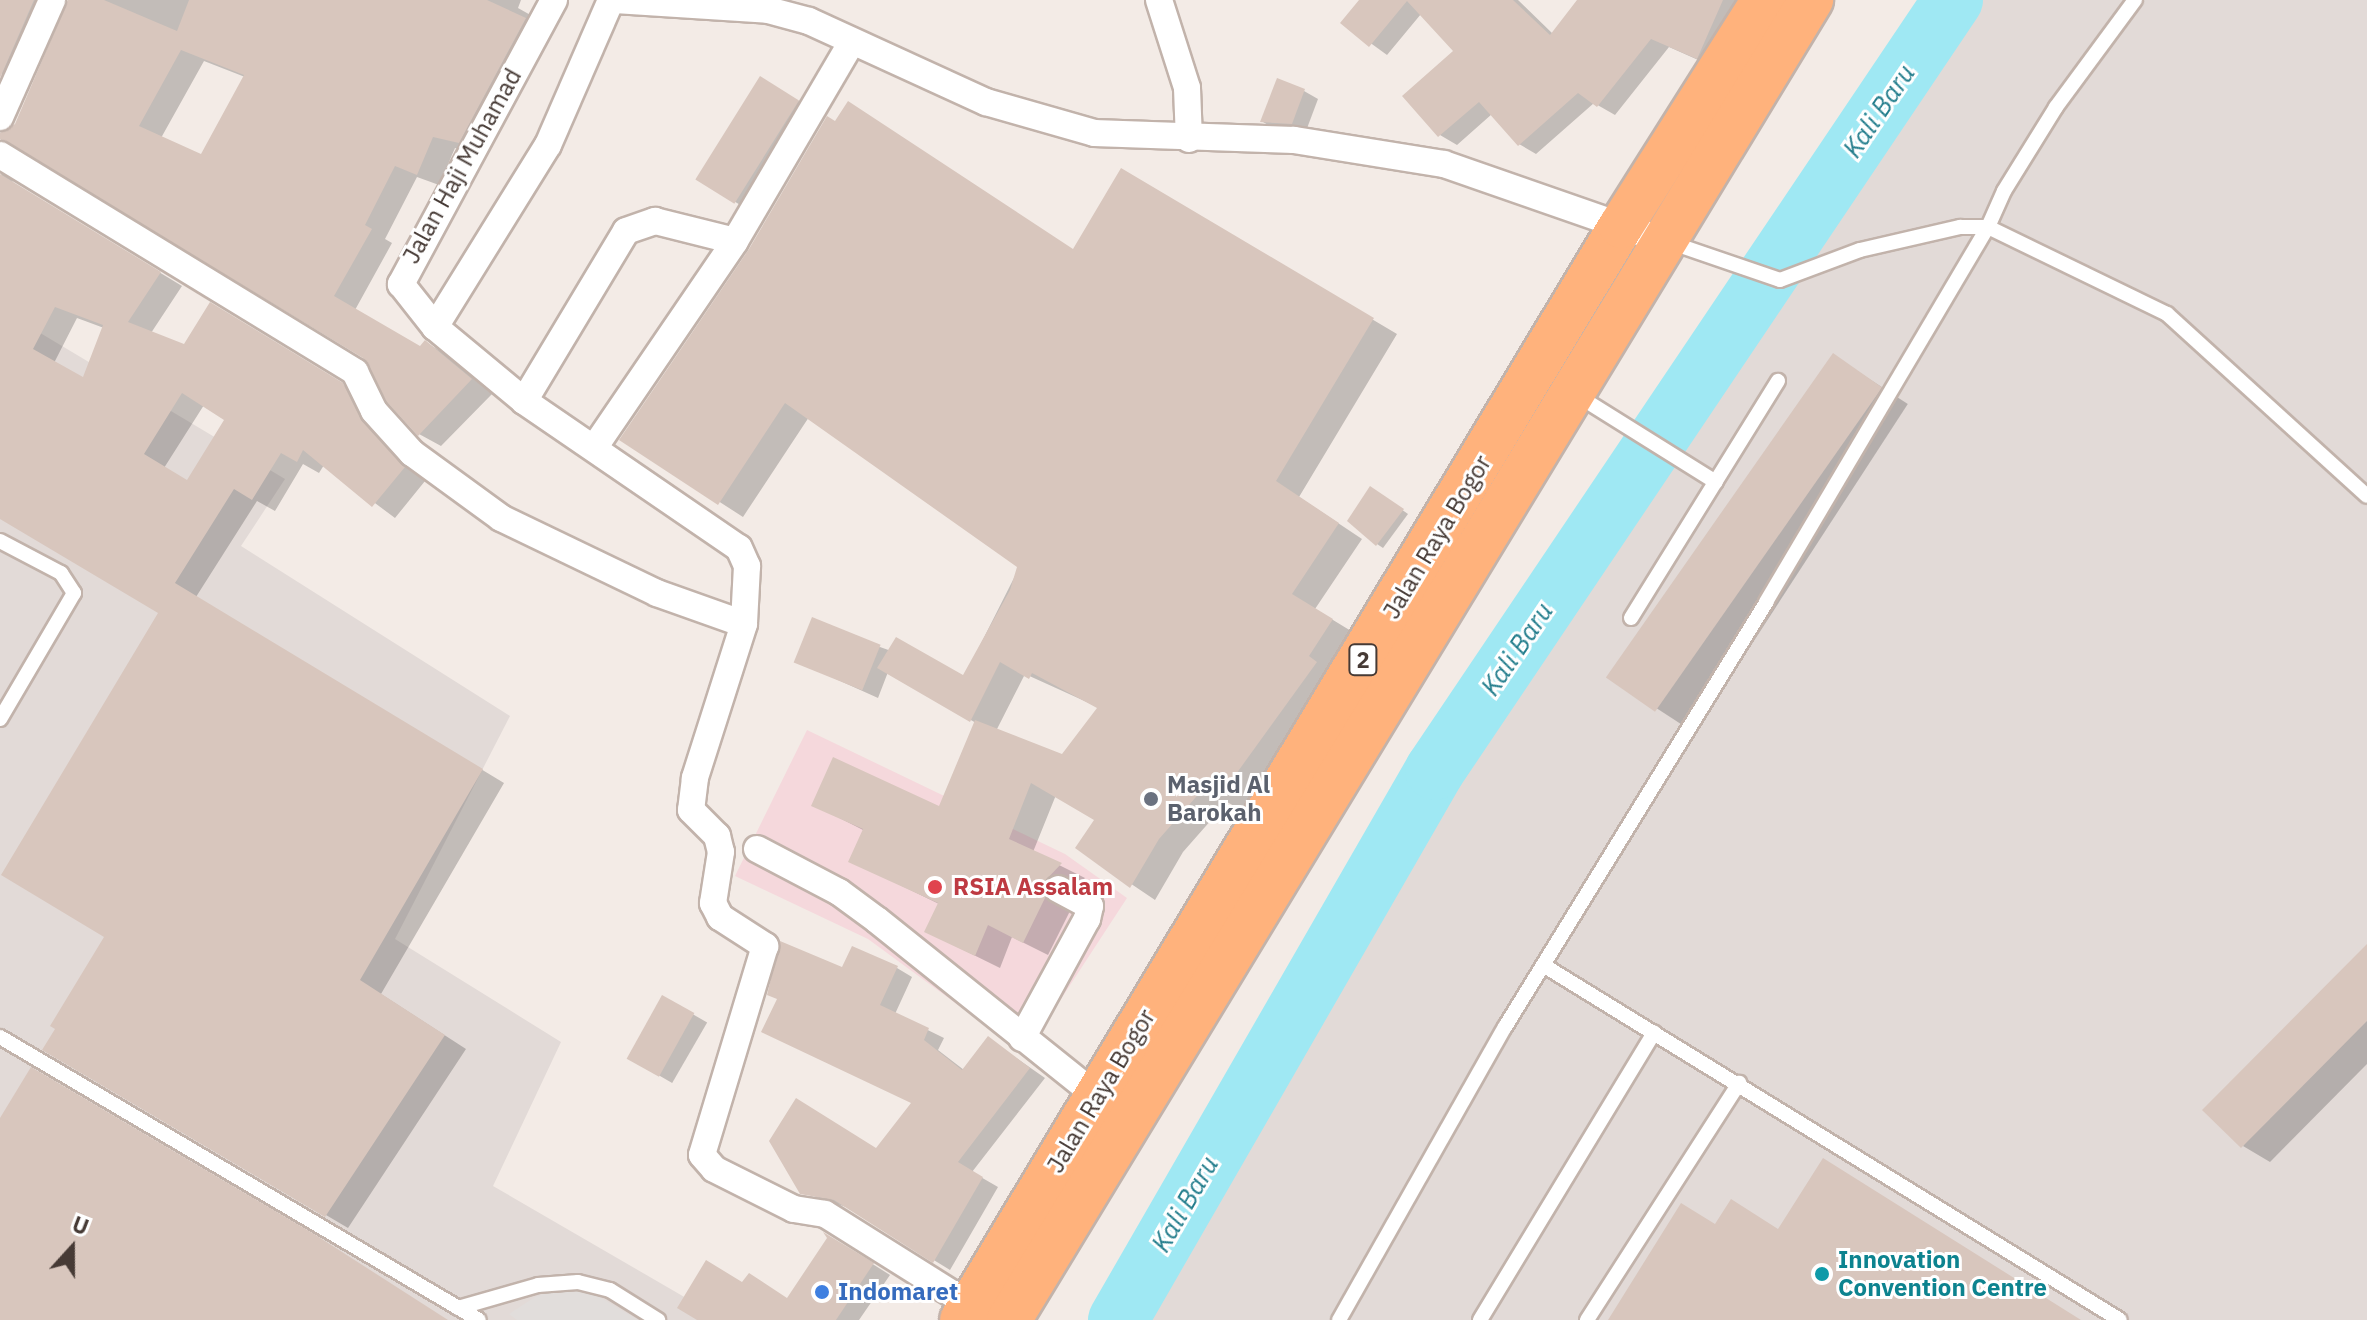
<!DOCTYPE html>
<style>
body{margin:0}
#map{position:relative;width:2367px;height:1320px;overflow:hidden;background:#f3ebe6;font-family:"IBM Plex Sans",sans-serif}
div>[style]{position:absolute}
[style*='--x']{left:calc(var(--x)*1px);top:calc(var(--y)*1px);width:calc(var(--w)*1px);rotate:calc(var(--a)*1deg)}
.industrial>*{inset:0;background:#e2dad7}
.medical>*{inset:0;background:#f5d8dc}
.parking>*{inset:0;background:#e1dddb}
.shadow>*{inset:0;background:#0003;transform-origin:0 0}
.river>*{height:60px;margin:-30px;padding:0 30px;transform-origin:30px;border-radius:30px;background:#9fe8f3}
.building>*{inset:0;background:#d8c6bd;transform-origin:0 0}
.roads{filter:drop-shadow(2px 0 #c2b3ab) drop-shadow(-2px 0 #c2b3ab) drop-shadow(0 2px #c2b3ab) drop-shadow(0 -2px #c2b3ab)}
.service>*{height:14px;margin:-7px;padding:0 7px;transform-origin:7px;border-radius:7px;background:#fff}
.minor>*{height:26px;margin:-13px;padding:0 13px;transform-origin:13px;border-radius:13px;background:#fff}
.trunk>*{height:44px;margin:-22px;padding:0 22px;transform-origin:22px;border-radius:22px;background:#ffb27c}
.dots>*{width:22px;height:22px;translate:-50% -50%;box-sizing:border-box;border:4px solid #fff;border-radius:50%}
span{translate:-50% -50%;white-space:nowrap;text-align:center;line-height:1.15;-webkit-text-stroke:6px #fff;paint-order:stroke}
.shield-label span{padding:2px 6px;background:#fff;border:2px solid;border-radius:6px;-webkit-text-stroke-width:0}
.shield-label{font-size:22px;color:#463a35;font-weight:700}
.street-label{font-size:24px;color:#463a35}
.worship-label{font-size:24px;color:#5b616d;font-weight:700}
.left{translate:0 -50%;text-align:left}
.health-label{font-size:24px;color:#be3a42;font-weight:700}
.culture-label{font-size:24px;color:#0d838f;font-weight:700}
.shop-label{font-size:24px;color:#366cbe;font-weight:700}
.water-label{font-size:26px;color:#247e8d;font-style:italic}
.north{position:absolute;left:32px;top:1208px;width:80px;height:80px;-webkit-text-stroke:6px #fff;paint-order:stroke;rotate:21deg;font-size:22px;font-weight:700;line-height:32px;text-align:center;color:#463a35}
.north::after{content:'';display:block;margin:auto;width:28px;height:36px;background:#463a35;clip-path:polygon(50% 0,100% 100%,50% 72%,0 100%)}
</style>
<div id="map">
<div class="industrial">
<div style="clip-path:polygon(1931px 0,2367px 0,2367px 1320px,1129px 1320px)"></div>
<div style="clip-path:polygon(0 309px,285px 479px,241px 546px,510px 716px,395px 939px,561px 1042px,493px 1186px,724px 1320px,0 1320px)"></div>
</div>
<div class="medical">
<div style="clip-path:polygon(807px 730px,1065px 854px,1127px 898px,1025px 1054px,868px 939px,735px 876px)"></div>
</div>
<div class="parking">
<div style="clip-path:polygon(564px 1287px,596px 1295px,638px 1320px,517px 1320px,509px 1314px,535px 1297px)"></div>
</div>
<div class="shadow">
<div style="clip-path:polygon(evenodd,2px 0,67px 0,59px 6px,5px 133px,16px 125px,69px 0,521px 0,518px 8px,550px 26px,481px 154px,455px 148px,439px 185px,417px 177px,385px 239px,392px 243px,355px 310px,420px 349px,425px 342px,447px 355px,493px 393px,441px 446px,419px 434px,365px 357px,23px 150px,8px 158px,5px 169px,14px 184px,182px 286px,151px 333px,185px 346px,232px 317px,364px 398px,384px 436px,425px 481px,395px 518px,324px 465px,319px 473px,303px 464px,275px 511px,257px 501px,196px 597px,504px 783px,381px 994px,466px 1049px,348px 1228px,45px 1049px,107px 936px,160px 612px,0 515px,2px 0,204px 61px,245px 77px,202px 157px,161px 138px,204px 61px,2px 0,77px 318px,104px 328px,84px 380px,54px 363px,77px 318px,2px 0,204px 405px,227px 419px,188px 483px,164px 468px,204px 405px)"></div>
<div style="clip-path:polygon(1362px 0,1518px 0,1553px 34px,1586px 0,1744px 0,1714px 67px,1669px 47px,1615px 115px,1594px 103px,1536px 154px,1519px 144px,1492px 114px,1457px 145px,1440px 135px,1456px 52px,1421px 14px,1387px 55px,1343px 23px)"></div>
<div style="left:760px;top:78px;width:69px;height:119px;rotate:31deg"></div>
<div style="clip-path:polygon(1304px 91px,1318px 99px,1306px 131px,1277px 130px,1263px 122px)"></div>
<div style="clip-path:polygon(evenodd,1122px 171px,1397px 334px,1299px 497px,1362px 539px,1315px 609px,1356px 634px,1243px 811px,1227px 802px,1183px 852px,1155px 900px,1078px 848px,1097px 820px,1056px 795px,1033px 852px,1085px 878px,1067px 896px,1069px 913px,1048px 955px,1012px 937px,1000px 968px,927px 932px,939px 904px,851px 861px,865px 831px,814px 805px,940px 809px,976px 723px,888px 672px,878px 698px,796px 661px,880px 647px,964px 677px,1020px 566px,809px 417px,743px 517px,622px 439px,1074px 250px,1122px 171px,1025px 674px,1100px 708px,1063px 756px,996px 731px,1025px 674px)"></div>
<div style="left:1834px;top:356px;width:88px;height:392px;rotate:33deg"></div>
<div style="clip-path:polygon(1377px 492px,1408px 514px,1383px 548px,1377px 544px)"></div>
<div style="clip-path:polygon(2367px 946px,2367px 1064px,2270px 1162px,2243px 1146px)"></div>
<div style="clip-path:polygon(897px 968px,912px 977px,895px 1014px,944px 1038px,938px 1050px,964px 1070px,989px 1039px,1045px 1078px,972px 1172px,998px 1187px,950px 1270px,849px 1208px,802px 1192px,877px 1150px,913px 1104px,843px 970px)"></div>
<div style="left:663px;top:997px;width:51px;height:70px;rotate:30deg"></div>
<div style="clip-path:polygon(841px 1244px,890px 1275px,859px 1320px,700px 1320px,743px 1284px,788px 1300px)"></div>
</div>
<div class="river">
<div style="--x:1118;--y:1320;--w:635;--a:-60.04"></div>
<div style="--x:1435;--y:770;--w:928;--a:-56.07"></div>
</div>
<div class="building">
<div style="clip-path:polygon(0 0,34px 0,0 78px)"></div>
<div style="clip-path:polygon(evenodd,68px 0,104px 0,177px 31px,189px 0,487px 0,526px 18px,459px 143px,433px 137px,417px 175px,395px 166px,365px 225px,372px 229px,334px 296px,420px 346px,425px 340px,472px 379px,418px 436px,387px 402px,363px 358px,0 139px,0 133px,15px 124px,68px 0,181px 50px,244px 75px,201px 154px,139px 126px,181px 50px)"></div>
<div style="clip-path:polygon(1359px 0,1513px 0,1550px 35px,1577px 0,1723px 0,1697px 59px,1651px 39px,1597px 107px,1578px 93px,1518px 146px,1479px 102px,1438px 137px,1402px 96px,1453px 51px,1407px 1px,1369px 47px,1340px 23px)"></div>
<div style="left:760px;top:76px;width:46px;height:122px;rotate:32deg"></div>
<div style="clip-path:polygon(1277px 78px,1305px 89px,1292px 124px,1260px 122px)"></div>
<div style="clip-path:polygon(848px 101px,1073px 249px,1121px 168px,1374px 318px,1276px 481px,1339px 523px,1292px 594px,1333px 619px,1309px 656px,1317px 662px,1218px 799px,1203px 789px,1159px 839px,1130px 888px,1075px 848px,1094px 820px,1031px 783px,1009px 839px,1062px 863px,1044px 882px,1045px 898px,1023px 943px,988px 925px,975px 956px,924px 932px,938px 903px,848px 862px,863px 829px,811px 806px,833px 757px,939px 806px,975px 720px,1062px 754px,1097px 708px,1032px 673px,1029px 679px,1000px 662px,970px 722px,877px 668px,896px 637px,963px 675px,1010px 590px,1017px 567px,785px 403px,718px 505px,619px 440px,749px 249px,827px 116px,835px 121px)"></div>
<div style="clip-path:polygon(evenodd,0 174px,161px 272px,128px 322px,184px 344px,210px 302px,343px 383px,362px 421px,405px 467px,372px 507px,303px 450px,297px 462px,281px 453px,252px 500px,234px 489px,175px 583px,483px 769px,360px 980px,445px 1035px,325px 1217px,42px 1050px,55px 1029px,50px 1026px,104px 937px,1px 875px,158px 613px,0 519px,0 174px,55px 307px,103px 325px,83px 377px,33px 349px,55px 307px,0 174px,182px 393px,224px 420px,187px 480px,144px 454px,182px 393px)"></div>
<div style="left:1833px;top:353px;width:60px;height:396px;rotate:35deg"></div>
<div style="clip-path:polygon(1370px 486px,1404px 509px,1376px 546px,1347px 521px)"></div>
<div style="left:812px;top:617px;width:74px;height:49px;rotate:22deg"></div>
<div style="clip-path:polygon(780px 941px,842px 967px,852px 946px,898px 966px,880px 1005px,929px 1028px,924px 1040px,962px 1070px,988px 1036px,1030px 1068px,958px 1162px,983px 1177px,933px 1263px,834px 1200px,800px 1194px,769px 1141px,796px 1098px,876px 1148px,911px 1103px,761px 1032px,777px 999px,767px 995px)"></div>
<div style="clip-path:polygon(2367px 944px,2367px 1021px,2241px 1148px,2202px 1110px)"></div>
<div style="left:662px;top:995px;width:37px;height:73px;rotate:29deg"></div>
<div style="clip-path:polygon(31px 1067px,314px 1234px,448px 1320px,0 1320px,0 1118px)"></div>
<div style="clip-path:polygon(1823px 1158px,2081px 1320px,1608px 1320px,1681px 1203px,1715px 1224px,1731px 1199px,1778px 1229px)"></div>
<div style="clip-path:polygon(823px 1232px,874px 1263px,836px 1320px,697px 1320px,677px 1308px,706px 1260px,742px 1282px,749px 1273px,787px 1298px,827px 1238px)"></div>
</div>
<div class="roads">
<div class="service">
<div style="--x:1669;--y:242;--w:117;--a:18.9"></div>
<div style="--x:1780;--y:280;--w:85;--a:-20.6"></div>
<div style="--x:1860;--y:250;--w:103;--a:-13"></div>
<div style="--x:1960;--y:227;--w:28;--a:0"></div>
<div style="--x:1988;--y:227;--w:199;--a:25.9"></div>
<div style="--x:2167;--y:314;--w:270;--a:42.3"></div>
<div style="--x:1575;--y:394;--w:166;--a:32"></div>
<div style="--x:0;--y:541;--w:69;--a:27.7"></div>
<div style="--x:61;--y:573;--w:24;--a:57"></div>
<div style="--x:74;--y:593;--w:146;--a:120.4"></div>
<div style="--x:1631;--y:618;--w:279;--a:-58.2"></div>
<div style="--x:1543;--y:965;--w:677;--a:31.6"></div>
<div style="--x:0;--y:1037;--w:556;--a:30.58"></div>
<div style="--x:458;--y:1308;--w:83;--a:-16"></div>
<div style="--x:538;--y:1285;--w:40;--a:-4.3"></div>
<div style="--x:578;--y:1282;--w:33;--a:14"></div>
<div style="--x:610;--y:1290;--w:57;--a:32"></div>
<div style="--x:1339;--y:1320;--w:337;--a:-60.5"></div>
<div style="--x:1505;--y:1027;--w:499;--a:-58.4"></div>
<div style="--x:1766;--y:602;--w:436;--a:-59.4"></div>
<div style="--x:1988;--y:227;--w:39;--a:-66"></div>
<div style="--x:2004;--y:191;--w:99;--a:-58.2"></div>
<div style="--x:2056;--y:107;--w:133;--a:-53.6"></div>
<div style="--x:1480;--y:1320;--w:336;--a:-58.8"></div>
<div style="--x:1587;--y:1320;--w:282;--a:-57.3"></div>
</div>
<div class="minor">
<div style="--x:554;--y:0;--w:323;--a:118.3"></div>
<div style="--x:401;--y:284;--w:55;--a:51.7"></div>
<div style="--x:435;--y:327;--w:116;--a:39.7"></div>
<div style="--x:524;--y:401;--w:260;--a:34.4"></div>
<div style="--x:739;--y:548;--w:20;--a:66"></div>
<div style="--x:747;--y:566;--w:58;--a:93"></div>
<div style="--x:744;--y:624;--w:162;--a:107.7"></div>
<div style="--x:695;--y:778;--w:32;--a:97"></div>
<div style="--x:691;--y:810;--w:37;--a:45"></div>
<div style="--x:717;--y:836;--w:16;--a:76"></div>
<div style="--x:721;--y:852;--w:52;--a:98.9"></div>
<div style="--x:713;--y:903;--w:16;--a:63"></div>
<div style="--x:720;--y:917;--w:54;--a:32.8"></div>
<div style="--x:765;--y:946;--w:218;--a:106.8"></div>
<div style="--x:702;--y:1155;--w:18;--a:49"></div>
<div style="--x:714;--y:1169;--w:89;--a:26.6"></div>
<div style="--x:794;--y:1209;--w:31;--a:9"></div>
<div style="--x:825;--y:1214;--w:171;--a:32.1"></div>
<div style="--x:615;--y:0;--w:153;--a:3.7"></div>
<div style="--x:768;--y:10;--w:42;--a:15"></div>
<div style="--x:809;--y:21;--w:195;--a:24.6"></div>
<div style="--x:986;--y:102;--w:112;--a:16"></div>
<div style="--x:1094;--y:133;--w:200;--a:2"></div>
<div style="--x:1294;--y:140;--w:152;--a:9.1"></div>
<div style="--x:1444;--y:164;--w:231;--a:19.2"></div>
<div style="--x:1159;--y:0;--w:92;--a:72.3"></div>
<div style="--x:1187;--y:88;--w:51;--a:87.8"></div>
<div style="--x:0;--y:117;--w:128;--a:-66"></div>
<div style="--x:0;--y:155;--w:416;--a:31.4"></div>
<div style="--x:355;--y:372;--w:43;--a:64"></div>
<div style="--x:374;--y:411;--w:57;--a:47.9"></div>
<div style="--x:412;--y:453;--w:110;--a:36.1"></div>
<div style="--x:501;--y:518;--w:173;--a:25.7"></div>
<div style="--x:657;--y:593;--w:92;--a:19.6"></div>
<div style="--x:435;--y:327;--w:214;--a:-58.2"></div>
<div style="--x:548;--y:145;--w:158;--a:-66.5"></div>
<div style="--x:524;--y:401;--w:198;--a:-59"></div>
<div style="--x:626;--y:231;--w:31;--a:-19"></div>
<div style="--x:655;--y:221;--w:82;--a:14"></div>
<div style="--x:594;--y:448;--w:250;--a:-55.7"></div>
<div style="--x:735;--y:241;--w:229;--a:-59.6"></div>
<div style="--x:757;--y:849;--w:93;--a:27.7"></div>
<div style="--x:839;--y:892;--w:47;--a:36.4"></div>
<div style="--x:877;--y:920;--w:283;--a:38.7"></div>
<div style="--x:1022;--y:1038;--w:136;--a:-61.4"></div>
<div style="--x:1087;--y:919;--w:13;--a:-77"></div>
<div style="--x:1090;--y:906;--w:36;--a:-152"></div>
</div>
<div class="trunk">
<div style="--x:962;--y:1320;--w:1277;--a:-58.94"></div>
<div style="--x:1621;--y:226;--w:267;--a:-57.7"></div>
<div style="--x:1009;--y:1320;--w:1545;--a:-58.72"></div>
</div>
</div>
<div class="dots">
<div style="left:1151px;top:799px;background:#6b7280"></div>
<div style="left:935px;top:887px;background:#e0444e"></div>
<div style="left:1822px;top:1274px;background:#0f9aa8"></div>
<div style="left:822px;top:1292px;background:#3f7fe0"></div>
</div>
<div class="shield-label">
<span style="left:1363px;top:660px">2</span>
</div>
<div class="street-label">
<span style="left:462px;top:166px;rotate:-61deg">Jalan Haji Muhamad</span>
<span style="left:1437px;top:537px;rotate:-59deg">Jalan Raya Bogor</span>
<span style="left:1101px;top:1091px;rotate:-59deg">Jalan Raya Bogor</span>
</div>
<div class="worship-label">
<span class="left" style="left:1167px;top:799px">Masjid Al<br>Barokah</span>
</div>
<div class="health-label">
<span class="left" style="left:953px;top:887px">RSIA Assalam</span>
</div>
<div class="culture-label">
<span class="left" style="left:1838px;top:1274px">Innovation<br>Convention Centre</span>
</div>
<div class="shop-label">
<span class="left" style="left:838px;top:1292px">Indomaret</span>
</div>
<div class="water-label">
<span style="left:1879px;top:111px;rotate:-56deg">Kali Baru</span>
<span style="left:1517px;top:649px;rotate:-56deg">Kali Baru</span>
<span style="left:1185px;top:1204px;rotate:-60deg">Kali Baru</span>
</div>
<div class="north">U</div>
</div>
